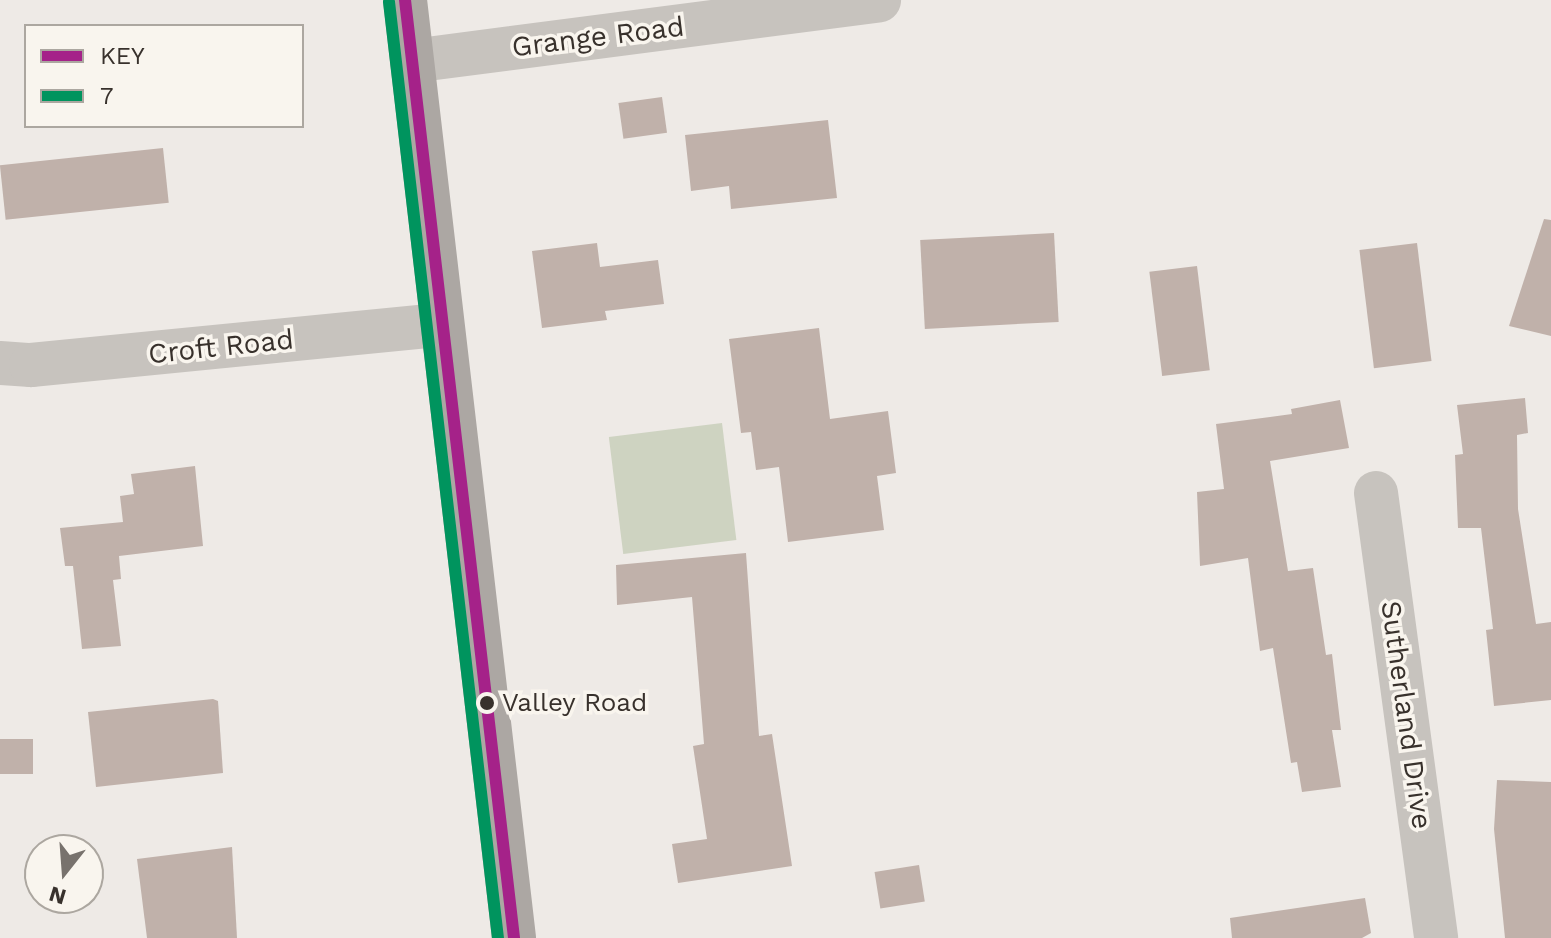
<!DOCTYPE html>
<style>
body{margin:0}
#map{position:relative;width:1551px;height:938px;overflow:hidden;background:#eeeae6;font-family:"Work Sans",sans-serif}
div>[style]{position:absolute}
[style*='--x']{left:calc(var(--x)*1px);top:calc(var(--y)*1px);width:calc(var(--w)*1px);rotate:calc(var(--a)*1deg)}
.green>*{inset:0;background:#ced3c1;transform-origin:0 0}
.building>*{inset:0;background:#c0b1aa;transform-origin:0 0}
.minor>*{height:44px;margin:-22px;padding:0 22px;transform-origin:22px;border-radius:22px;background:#c7c3be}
.major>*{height:44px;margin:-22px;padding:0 22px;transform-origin:22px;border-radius:22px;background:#aca7a3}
.bus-1>*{height:12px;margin:-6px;padding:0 6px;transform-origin:6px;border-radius:6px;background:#a52289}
.bus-2>*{height:12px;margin:-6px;padding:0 6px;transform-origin:6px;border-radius:6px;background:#00945e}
.dots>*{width:22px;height:22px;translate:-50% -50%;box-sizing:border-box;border:4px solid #f9f5ee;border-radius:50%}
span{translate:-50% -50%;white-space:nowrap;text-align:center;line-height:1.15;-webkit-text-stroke:7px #f9f5ee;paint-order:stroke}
.bus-label{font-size:26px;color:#38312c}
.left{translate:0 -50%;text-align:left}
.street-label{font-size:28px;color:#38312c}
.legend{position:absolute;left:24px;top:24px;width:280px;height:104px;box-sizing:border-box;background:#f9f5ee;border:2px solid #aca7a0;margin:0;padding:10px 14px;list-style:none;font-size:24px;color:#38312c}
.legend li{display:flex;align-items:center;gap:16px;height:40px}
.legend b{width:40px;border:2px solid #aca7a0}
.north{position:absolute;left:24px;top:834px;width:80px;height:80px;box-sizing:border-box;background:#f9f5ee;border:2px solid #aca7a0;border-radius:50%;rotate:197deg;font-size:22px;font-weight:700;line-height:32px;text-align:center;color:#38312c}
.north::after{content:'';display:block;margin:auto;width:28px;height:36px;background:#78726d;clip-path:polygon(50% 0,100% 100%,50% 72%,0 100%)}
</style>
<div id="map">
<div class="green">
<div style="left:722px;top:423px;width:118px;height:114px;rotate:83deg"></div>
</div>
<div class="building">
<div style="left:662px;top:97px;width:36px;height:44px;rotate:82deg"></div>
<div style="clip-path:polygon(828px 120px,837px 198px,731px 209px,729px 186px,691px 191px,685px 135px)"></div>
<div style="left:163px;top:148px;width:55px;height:164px;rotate:84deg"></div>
<div style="clip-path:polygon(1544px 219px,1551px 220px,1551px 336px,1509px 326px)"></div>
<div style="left:1054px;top:233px;width:89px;height:134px;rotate:87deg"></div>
<div style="clip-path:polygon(597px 243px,600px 267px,658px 260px,664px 304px,605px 311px,607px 320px,542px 328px,532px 251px)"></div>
<div style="left:1417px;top:243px;width:119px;height:58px;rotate:83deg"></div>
<div style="left:1197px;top:266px;width:105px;height:48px;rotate:83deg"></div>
<div style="clip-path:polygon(819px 328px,830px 419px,888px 411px,896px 473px,877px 476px,884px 530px,788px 542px,779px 467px,756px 470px,751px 432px,741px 433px,729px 339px)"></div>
<div style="clip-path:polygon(1525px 398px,1528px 433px,1517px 435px,1518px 509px,1536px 624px,1551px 622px,1551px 700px,1494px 706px,1486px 630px,1493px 629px,1481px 528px,1458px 528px,1455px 455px,1463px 454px,1457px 405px)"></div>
<div style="clip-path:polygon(1340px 400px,1349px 448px,1270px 461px,1288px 571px,1313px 568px,1326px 655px,1332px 654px,1341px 730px,1332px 730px,1341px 787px,1302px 792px,1297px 762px,1291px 763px,1273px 648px,1260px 651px,1248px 558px,1200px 566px,1197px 492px,1224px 489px,1216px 424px,1292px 414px,1291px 409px)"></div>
<div style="clip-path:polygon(195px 466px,203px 546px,119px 556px,121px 579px,113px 580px,121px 646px,82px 649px,73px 566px,65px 566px,60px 528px,123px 522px,120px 496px,134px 494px,131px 474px)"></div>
<div style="clip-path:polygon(746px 553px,759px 736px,772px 734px,792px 866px,678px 883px,672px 844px,707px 839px,693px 746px,704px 744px,692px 597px,617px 605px,616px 565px)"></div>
<div style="clip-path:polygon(213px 699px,218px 701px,223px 773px,96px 787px,88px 712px)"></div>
<div style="left:33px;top:739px;width:35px;height:33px;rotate:90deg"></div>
<div style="clip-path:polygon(1497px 780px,1551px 782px,1551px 938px,1505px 938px,1494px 829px)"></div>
<div style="clip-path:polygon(232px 847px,237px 938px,147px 938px,137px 859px)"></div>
<div style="left:919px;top:865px;width:37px;height:45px;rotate:81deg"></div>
<div style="clip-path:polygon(1365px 898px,1371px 933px,1362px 938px,1232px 938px,1230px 918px)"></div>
</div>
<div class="minor">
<div style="--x:412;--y:61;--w:471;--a:-7.4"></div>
<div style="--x:0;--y:363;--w:31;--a:4"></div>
<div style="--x:31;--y:365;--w:413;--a:-5.6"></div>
<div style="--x:1376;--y:493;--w:449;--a:82.3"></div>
</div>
<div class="major">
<div style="--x:405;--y:0;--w:944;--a:83.37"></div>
</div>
<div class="bus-1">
<div style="--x:405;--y:0;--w:944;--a:83.37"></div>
</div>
<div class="bus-2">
<div style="--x:389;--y:2;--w:942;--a:83.36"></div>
</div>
<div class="dots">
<div style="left:487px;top:703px;background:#38312c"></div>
</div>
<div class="bus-label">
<span class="left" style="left:502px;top:703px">Valley Road</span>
</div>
<div class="street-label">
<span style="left:598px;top:37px;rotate:-7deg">Grange Road</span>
<span style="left:221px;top:347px;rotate:-6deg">Croft Road</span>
<span style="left:1406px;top:715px;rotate:82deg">Sutherland Drive</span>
</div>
<ul class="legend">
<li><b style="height:10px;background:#a52289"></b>KEY</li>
<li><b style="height:10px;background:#00945e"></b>7</li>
</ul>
<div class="north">N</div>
</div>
